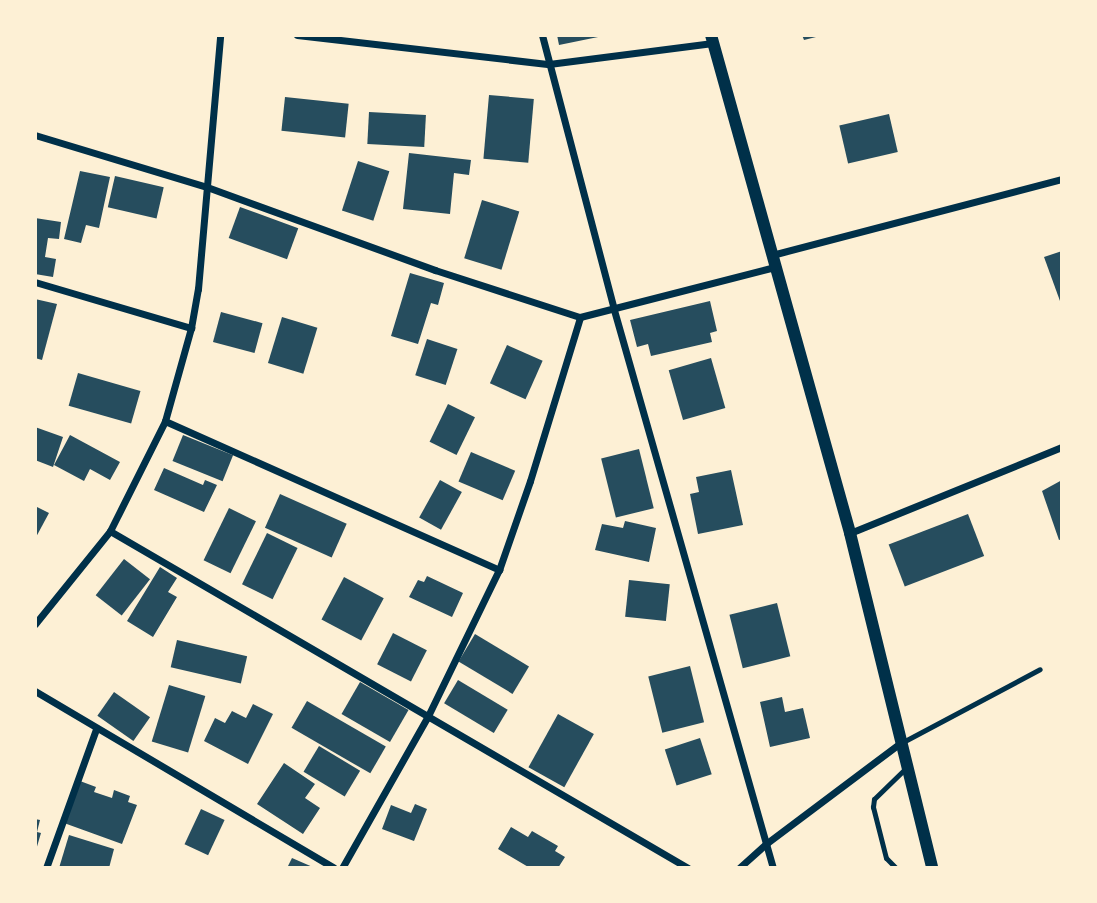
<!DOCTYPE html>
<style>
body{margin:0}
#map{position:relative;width:1097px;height:903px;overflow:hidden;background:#fdf0d5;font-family:Overpass,sans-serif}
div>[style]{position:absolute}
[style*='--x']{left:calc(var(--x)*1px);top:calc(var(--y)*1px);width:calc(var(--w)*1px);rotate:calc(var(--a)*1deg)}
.building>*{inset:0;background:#264d5e;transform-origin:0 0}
.service>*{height:5px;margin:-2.5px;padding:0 2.5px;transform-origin:2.5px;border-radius:2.5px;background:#003049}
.minor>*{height:7px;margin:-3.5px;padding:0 3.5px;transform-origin:3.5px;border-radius:3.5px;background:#003049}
.tertiary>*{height:12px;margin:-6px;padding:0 6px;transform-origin:6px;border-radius:6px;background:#003049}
span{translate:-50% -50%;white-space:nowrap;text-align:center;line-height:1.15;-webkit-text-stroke:7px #fdf0d5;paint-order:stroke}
.frame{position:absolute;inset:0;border:37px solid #fdf0d5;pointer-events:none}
</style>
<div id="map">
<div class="building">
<div style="clip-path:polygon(557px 35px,603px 35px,603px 36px,559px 45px)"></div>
<div style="clip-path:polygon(802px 35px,820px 35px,820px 36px,804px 40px)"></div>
<div style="left:489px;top:95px;width:45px;height:64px;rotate:5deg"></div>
<div style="left:285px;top:97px;width:64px;height:34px;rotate:6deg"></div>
<div style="left:369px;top:112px;width:57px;height:32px;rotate:3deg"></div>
<div style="left:889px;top:114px;width:39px;height:51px;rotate:77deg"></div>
<div style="clip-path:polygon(409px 153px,471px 160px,469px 175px,454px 173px,450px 214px,403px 209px)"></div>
<div style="left:358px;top:161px;width:33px;height:52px;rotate:18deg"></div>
<div style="clip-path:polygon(80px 171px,110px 177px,99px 228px,86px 225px,81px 243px,64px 239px)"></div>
<div style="left:115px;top:176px;width:50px;height:32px;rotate:13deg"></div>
<div style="left:482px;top:200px;width:39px;height:61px;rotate:17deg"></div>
<div style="left:240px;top:207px;width:62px;height:33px;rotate:20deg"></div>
<div style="clip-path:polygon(35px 218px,61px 222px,59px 239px,48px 238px,45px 257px,56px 259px,53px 277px,35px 274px)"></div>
<div style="clip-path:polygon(1062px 251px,1062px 300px,1060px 301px,1044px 257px)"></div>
<div style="clip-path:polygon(410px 273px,444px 283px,438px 305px,431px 303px,418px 344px,391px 336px)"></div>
<div style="clip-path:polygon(35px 299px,57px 304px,42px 360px,35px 358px)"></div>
<div style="clip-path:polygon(710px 301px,717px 331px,710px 333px,712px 342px,651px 356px,648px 344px,637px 347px,630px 320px)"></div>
<div style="left:221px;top:312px;width:43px;height:31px;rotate:15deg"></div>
<div style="left:282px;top:317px;width:37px;height:48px;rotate:17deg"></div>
<div style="left:427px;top:339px;width:32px;height:38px;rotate:18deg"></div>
<div style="left:507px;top:345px;width:39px;height:42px;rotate:24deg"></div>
<div style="left:711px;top:358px;width:52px;height:44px;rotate:74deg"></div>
<div style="left:78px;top:373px;width:65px;height:34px;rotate:16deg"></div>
<div style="left:448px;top:404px;width:30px;height:42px;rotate:26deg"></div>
<div style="clip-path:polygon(35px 427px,63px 437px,53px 467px,35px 460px)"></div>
<div style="clip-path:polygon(70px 435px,120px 462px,110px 480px,90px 469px,84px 481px,54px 465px)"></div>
<div style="left:183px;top:435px;width:54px;height:28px;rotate:22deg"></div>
<div style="left:639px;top:449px;width:61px;height:39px;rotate:76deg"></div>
<div style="left:471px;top:452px;width:48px;height:32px;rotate:23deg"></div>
<div style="clip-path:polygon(164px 468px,203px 485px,205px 480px,217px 485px,204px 512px,154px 490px)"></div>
<div style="clip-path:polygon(731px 470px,743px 525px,698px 534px,690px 494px,699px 492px,696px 477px)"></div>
<div style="left:440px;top:480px;width:25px;height:43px;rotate:29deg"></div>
<div style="clip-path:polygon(1062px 480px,1062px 539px,1059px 540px,1042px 491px)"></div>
<div style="left:280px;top:494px;width:73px;height:37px;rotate:24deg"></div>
<div style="clip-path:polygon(35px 506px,49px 513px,35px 539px)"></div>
<div style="left:229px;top:508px;width:30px;height:58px;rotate:26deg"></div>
<div style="left:968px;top:514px;width:45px;height:85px;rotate:69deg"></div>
<div style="clip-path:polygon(625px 521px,656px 528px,649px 562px,595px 550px,602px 524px,623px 528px)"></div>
<div style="left:267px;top:533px;width:34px;height:57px;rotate:26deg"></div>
<div style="left:124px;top:559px;width:33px;height:46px;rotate:38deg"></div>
<div style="clip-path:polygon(160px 567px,177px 578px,168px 592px,177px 597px,153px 637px,127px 621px)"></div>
<div style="clip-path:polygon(427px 576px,463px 593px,452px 617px,409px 597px,418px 580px,424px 582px)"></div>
<div style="left:344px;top:577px;width:45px;height:48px;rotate:28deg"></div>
<div style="left:629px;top:580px;width:41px;height:37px;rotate:6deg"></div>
<div style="left:777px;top:603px;width:55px;height:49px;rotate:76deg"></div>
<div style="left:393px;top:633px;width:38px;height:35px;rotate:27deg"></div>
<div style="left:475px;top:634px;width:63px;height:32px;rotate:31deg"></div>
<div style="left:177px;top:640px;width:72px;height:28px;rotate:13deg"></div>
<div style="left:690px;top:666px;width:58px;height:43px;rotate:76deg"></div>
<div style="left:458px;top:680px;width:58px;height:27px;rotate:31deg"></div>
<div style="left:360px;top:682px;width:56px;height:37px;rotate:30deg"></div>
<div style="left:169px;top:685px;width:38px;height:59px;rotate:17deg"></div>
<div style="left:114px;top:692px;width:44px;height:29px;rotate:35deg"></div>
<div style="clip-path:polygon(782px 697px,785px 712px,803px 708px,810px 738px,770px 747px,760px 702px)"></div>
<div style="left:307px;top:701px;width:91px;height:31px;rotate:30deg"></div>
<div style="clip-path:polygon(253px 704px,273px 714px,248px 764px,204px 741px,215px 718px,225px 723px,232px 711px,246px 718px)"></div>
<div style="left:558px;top:714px;width:41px;height:61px;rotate:29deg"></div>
<div style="left:700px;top:738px;width:38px;height:37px;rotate:72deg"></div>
<div style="left:319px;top:746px;width:48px;height:30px;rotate:31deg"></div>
<div style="clip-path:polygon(284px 763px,315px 784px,305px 798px,320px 808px,303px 834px,257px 804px)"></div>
<div style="clip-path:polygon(80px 781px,96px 787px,94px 792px,112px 798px,114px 790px,130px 796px,128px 802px,137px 805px,122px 844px,64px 823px)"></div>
<div style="clip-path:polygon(415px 804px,427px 809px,414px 841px,382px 829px,391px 805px,411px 813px)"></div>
<div style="left:201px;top:809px;width:26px;height:39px;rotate:25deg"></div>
<div style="clip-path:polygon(35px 819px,40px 820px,37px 832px,41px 833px,36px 850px)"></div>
<div style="clip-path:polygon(511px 827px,528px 837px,532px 831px,558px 846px,555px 851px,565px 857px,558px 868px,530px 868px,498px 849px)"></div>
<div style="clip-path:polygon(69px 835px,114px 849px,109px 868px,59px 868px)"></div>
<div style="clip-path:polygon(292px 858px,315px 868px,287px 868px)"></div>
</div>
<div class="service">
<div style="--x:901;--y:743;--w:157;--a:-28"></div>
<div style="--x:896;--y:868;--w:14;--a:-135"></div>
<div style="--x:886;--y:858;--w:53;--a:-104.3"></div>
<div style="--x:873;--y:807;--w:8;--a:-83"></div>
<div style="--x:874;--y:799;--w:43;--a:-44.1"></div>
</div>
<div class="minor">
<div style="--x:297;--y:35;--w:254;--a:6.6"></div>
<div style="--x:549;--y:64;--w:165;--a:-7.3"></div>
<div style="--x:542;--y:35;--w:284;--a:75.3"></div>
<div style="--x:614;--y:310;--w:580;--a:74.1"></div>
<div style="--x:35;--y:135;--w:180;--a:16.8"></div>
<div style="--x:207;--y:187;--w:243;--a:20"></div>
<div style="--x:435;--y:270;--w:152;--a:18"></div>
<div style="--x:580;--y:317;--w:201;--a:-14.4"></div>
<div style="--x:772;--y:255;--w:300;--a:-14.7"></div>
<div style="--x:35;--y:282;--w:163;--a:16.4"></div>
<div style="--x:165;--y:421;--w:366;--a:24"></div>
<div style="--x:110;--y:531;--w:669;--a:30.24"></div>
<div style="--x:850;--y:533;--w:229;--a:-22.1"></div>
<div style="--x:35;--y:624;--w:119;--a:-51.1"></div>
<div style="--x:110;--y:531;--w:123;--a:-63.4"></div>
<div style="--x:165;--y:421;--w:97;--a:-74.4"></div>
<div style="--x:191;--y:328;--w:40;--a:-80"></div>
<div style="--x:198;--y:289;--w:255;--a:-85"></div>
<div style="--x:35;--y:691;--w:347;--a:30.6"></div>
<div style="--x:46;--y:868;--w:148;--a:-70.2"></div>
<div style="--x:342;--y:868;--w:172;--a:-60.5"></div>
<div style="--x:427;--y:718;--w:165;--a:-64.1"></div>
<div style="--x:499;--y:570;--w:94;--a:-70.8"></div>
<div style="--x:530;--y:481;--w:171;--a:-73"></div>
<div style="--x:739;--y:868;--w:38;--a:-42"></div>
<div style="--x:767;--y:843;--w:165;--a:-36.9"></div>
</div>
<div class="tertiary">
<div style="--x:711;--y:35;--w:517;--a:74.4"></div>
<div style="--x:850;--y:533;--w:345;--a:76.2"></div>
</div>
<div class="frame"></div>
</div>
